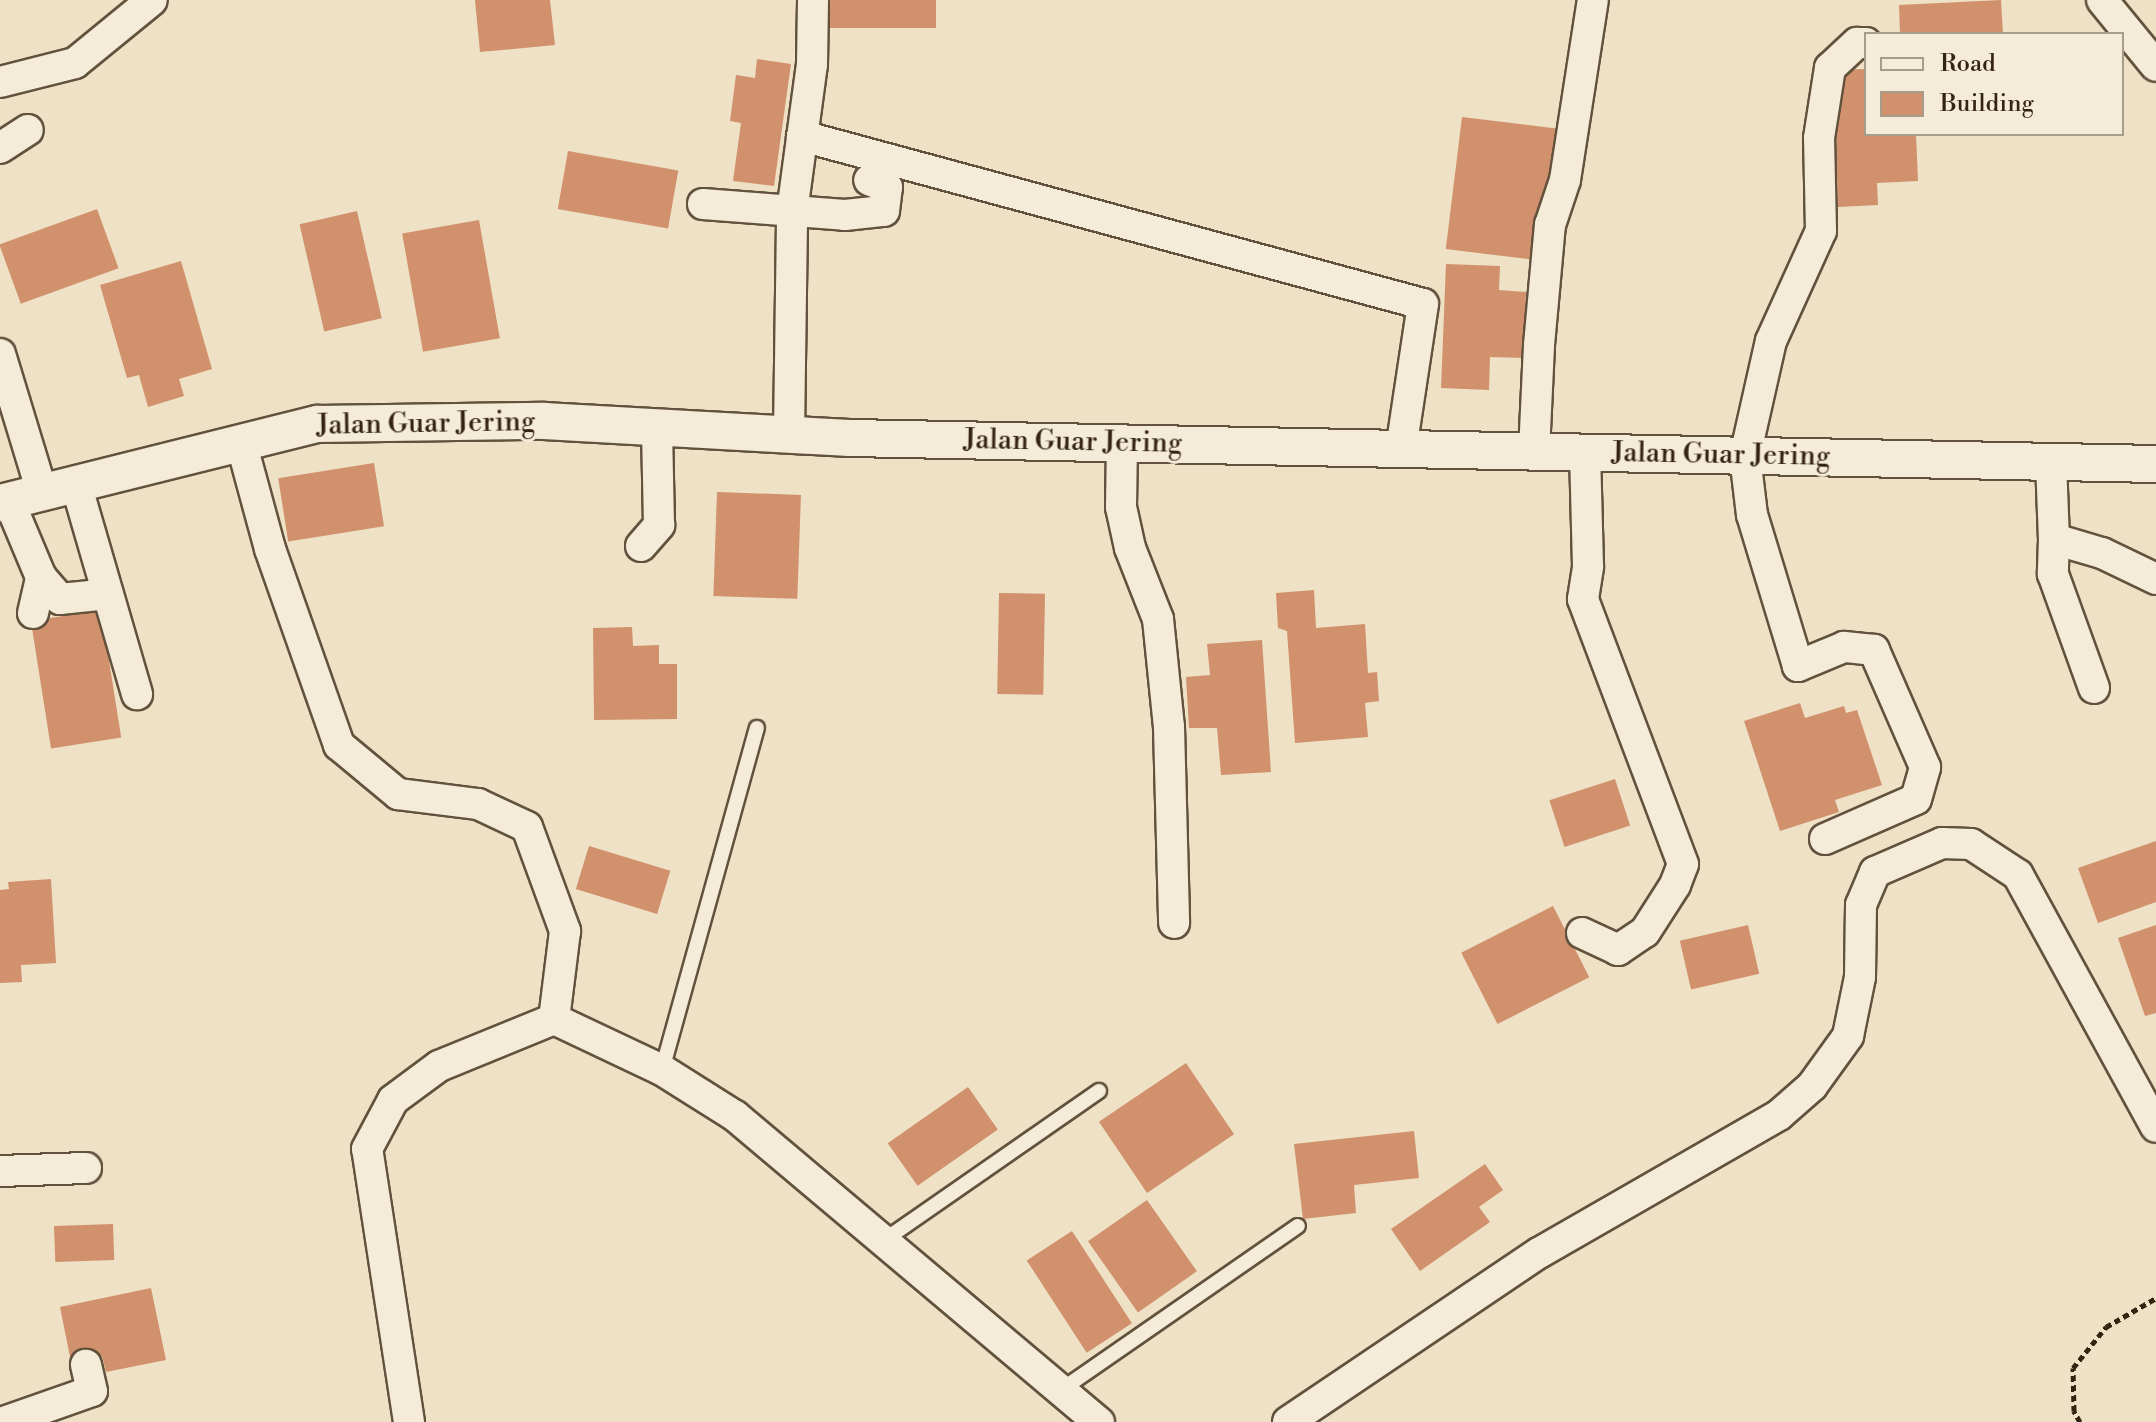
<!DOCTYPE html>
<style>
body{margin:0}
#map{position:relative;width:2156px;height:1422px;overflow:hidden;background:#eee1c5;font-family:"Libre Bodoni",serif}
div>[style]{position:absolute}
[style*='--x']{left:calc(var(--x)*1px);top:calc(var(--y)*1px);width:calc(var(--w)*1px);rotate:calc(var(--a)*1deg)}
.building>*{inset:0;background:#d0916c;transform-origin:0 0}
.path>*{height:5px;margin-top:-2.5px;transform-origin:0;background:repeating-linear-gradient(90deg,#342310 0 6px,transparent 0 10px)}
.roads{filter:drop-shadow(2px 0 #62523d) drop-shadow(-2px 0 #62523d) drop-shadow(0 2px #62523d) drop-shadow(0 -2px #62523d)}
.service>*{height:14px;margin:-7px;padding:0 7px;transform-origin:7px;border-radius:7px;background:#f4ecd9}
.minor>*{height:30px;margin:-15px;padding:0 15px;transform-origin:15px;border-radius:15px;background:#f4ecd9}
.tertiary>*{height:36px;margin:-18px;padding:0 18px;transform-origin:18px;border-radius:18px;background:#f4ecd9}
span{translate:-50% -50%;white-space:nowrap;text-align:center;line-height:1.15;-webkit-text-stroke:6px #f4ecd9;paint-order:stroke}
.street-label{font-size:28px;color:#342310}
.legend{position:absolute;left:1864px;top:32px;width:260px;height:104px;box-sizing:border-box;background:#f4ecd9;border:2px solid #a79c89;margin:0;padding:10px 14px;list-style:none;font-size:24px;color:#342310}
.legend li{display:flex;align-items:center;gap:16px;height:40px}
.legend b{width:40px;border:2px solid #a79c89}
</style>
<div id="map">
<div class="building">
<div style="clip-path:polygon(475px 0,550px 0,555px 45px,480px 52px)"></div>
<div style="left:825px;top:0;width:111px;height:28px"></div>
<div style="clip-path:polygon(2001px 0,2003px 34px,1900px 34px,1899px 5px)"></div>
<div style="clip-path:polygon(757px 59px,791px 64px,774px 186px,733px 181px,741px 123px,730px 121px,736px 75px,755px 78px)"></div>
<div style="clip-path:polygon(1866px 69px,1866px 134px,1916px 134px,1918px 181px,1877px 183px,1878px 205px,1838px 207px,1833px 70px)"></div>
<div style="left:1462px;top:117px;width:97px;height:133px;rotate:7deg"></div>
<div style="left:568px;top:151px;width:112px;height:59px;rotate:10deg"></div>
<div style="left:97px;top:209px;width:63px;height:104px;rotate:70deg"></div>
<div style="left:357px;top:211px;width:110px;height:59px;rotate:77deg"></div>
<div style="left:479px;top:220px;width:120px;height:78px;rotate:80deg"></div>
<div style="clip-path:polygon(181px 261px,212px 369px,179px 379px,184px 396px,148px 407px,139px 375px,127px 378px,100px 285px)"></div>
<div style="clip-path:polygon(1446px 264px,1500px 266px,1499px 290px,1526px 292px,1524px 358px,1490px 357px,1489px 390px,1441px 388px)"></div>
<div style="left:374px;top:463px;width:64px;height:97px;rotate:81deg"></div>
<div style="left:717px;top:492px;width:84px;height:104px;rotate:2deg"></div>
<div style="clip-path:polygon(1314px 590px,1316px 628px,1365px 624px,1368px 673px,1377px 672px,1379px 701px,1365px 703px,1368px 737px,1295px 743px,1287px 631px,1278px 628px,1276px 593px)"></div>
<div style="left:999px;top:593px;width:46px;height:101px;rotate:1deg"></div>
<div style="left:101px;top:610px;width:129px;height:71px;rotate:81deg"></div>
<div style="clip-path:polygon(632px 627px,633px 646px,659px 645px,659px 664px,677px 664px,677px 719px,594px 720px,593px 628px)"></div>
<div style="clip-path:polygon(1262px 640px,1271px 772px,1221px 775px,1217px 728px,1189px 728px,1186px 677px,1210px 675px,1207px 644px)"></div>
<div style="clip-path:polygon(1800px 703px,1805px 718px,1844px 706px,1846px 713px,1857px 710px,1882px 785px,1835px 800px,1839px 812px,1780px 831px,1744px 721px)"></div>
<div style="left:1615px;top:779px;width:49px;height:69px;rotate:72deg"></div>
<div style="clip-path:polygon(2156px 841px,2156px 902px,2098px 923px,2078px 868px)"></div>
<div style="left:589px;top:846px;width:85px;height:45px;rotate:17deg"></div>
<div style="clip-path:polygon(51px 879px,56px 963px,21px 965px,22px 982px,0 983px,0 890px,9px 889px,8px 882px)"></div>
<div style="left:1553px;top:906px;width:80px;height:103px;rotate:63deg"></div>
<div style="left:1748px;top:925px;width:50px;height:70px;rotate:77deg"></div>
<div style="clip-path:polygon(2156px 925px,2156px 1013px,2145px 1016px,2118px 938px)"></div>
<div style="left:1186px;top:1063px;width:86px;height:105px;rotate:56deg"></div>
<div style="left:968px;top:1087px;width:52px;height:98px;rotate:55deg"></div>
<div style="clip-path:polygon(1414px 1131px,1419px 1178px,1354px 1185px,1356px 1213px,1303px 1219px,1294px 1144px)"></div>
<div style="clip-path:polygon(1485px 1164px,1503px 1190px,1479px 1207px,1490px 1222px,1420px 1271px,1391px 1229px)"></div>
<div style="left:1147px;top:1200px;width:87px;height:72px;rotate:55deg"></div>
<div style="left:113px;top:1224px;width:36px;height:59px;rotate:88deg"></div>
<div style="left:1072px;top:1231px;width:110px;height:54px;rotate:57deg"></div>
<div style="clip-path:polygon(151px 1288px,166px 1360px,106px 1372px,102px 1356px,71px 1362px,60px 1307px)"></div>
</div>
<div class="path">
<div style="--x:2080;--y:1422;--w:13;--a:-119"></div>
<div style="--x:2074;--y:1411;--w:43;--a:-91.3"></div>
<div style="--x:2073;--y:1368;--w:53;--a:-51.2"></div>
<div style="--x:2106;--y:1327;--w:58;--a:-30.1"></div>
</div>
<div class="roads">
<div class="service">
<div style="--x:662;--y:1070;--w:355;--a:-74.5"></div>
<div style="--x:883;--y:1241;--w:263;--a:-34.8"></div>
<div style="--x:1061;--y:1390;--w:288;--a:-34.7"></div>
</div>
<div class="minor">
<div style="--x:2102;--y:0;--w:85;--a:50.7"></div>
<div style="--x:0;--y:82;--w:77;--a:-14.2"></div>
<div style="--x:75;--y:63;--w:99;--a:-39.3"></div>
<div style="--x:802;--y:136;--w:643;--a:15.14"></div>
<div style="--x:1423;--y:304;--w:147;--a:98.6"></div>
<div style="--x:0;--y:148;--w:33;--a:-33"></div>
<div style="--x:703;--y:204;--w:142;--a:4.4"></div>
<div style="--x:845;--y:215;--w:39;--a:-6"></div>
<div style="--x:884;--y:211;--w:24;--a:-83"></div>
<div style="--x:887;--y:187;--w:19;--a:-159"></div>
<div style="--x:0;--y:354;--w:144;--a:73.1"></div>
<div style="--x:789;--y:435;--w:223;--a:-89.2"></div>
<div style="--x:792;--y:212;--w:148;--a:-82.3"></div>
<div style="--x:812;--y:65;--w:65;--a:-89.1"></div>
<div style="--x:241;--y:442;--w:111;--a:74.8"></div>
<div style="--x:270;--y:549;--w:208;--a:70.6"></div>
<div style="--x:339;--y:745;--w:77;--a:39.7"></div>
<div style="--x:398;--y:794;--w:81;--a:7.1"></div>
<div style="--x:478;--y:804;--w:54;--a:25.1"></div>
<div style="--x:527;--y:827;--w:111;--a:69.9"></div>
<div style="--x:565;--y:931;--w:89;--a:97.1"></div>
<div style="--x:1122;--y:443;--w:64;--a:90.9"></div>
<div style="--x:1121;--y:507;--w:42;--a:77.6"></div>
<div style="--x:1130;--y:548;--w:76;--a:68.5"></div>
<div style="--x:1158;--y:619;--w:109;--a:84.2"></div>
<div style="--x:1169;--y:727;--w:196;--a:88.5"></div>
<div style="--x:1534;--y:452;--w:107;--a:-87.3"></div>
<div style="--x:1539;--y:345;--w:121;--a:-84.8"></div>
<div style="--x:1550;--y:225;--w:47;--a:-71.6"></div>
<div style="--x:1565;--y:180;--w:182;--a:-81.2"></div>
<div style="--x:2051;--y:462;--w:77;--a:87.8"></div>
<div style="--x:2054;--y:539;--w:50;--a:16.3"></div>
<div style="--x:2102;--y:553;--w:60;--a:25.7"></div>
<div style="--x:76;--y:484;--w:219;--a:73.8"></div>
<div style="--x:9;--y:501;--w:82;--a:67.2"></div>
<div style="--x:41;--y:577;--w:29;--a:49"></div>
<div style="--x:60;--y:599;--w:48;--a:-5.9"></div>
<div style="--x:2054;--y:539;--w:35;--a:92"></div>
<div style="--x:2053;--y:574;--w:121;--a:70.2"></div>
<div style="--x:641;--y:546;--w:28;--a:-49"></div>
<div style="--x:659;--y:525;--w:97;--a:-91.2"></div>
<div style="--x:33;--y:613;--w:37;--a:-77"></div>
<div style="--x:1825;--y:839;--w:99;--a:-23.7"></div>
<div style="--x:1916;--y:799;--w:33;--a:-74"></div>
<div style="--x:1925;--y:767;--w:128;--a:-113.6"></div>
<div style="--x:1874;--y:650;--w:30;--a:-174"></div>
<div style="--x:1844;--y:647;--w:50;--a:157.6"></div>
<div style="--x:1798;--y:666;--w:158;--a:-106.9"></div>
<div style="--x:1752;--y:515;--w:59;--a:-96.8"></div>
<div style="--x:1745;--y:456;--w:118;--a:-77.3"></div>
<div style="--x:1771;--y:341;--w:121;--a:-65.6"></div>
<div style="--x:1821;--y:231;--w:93;--a:-91.2"></div>
<div style="--x:1819;--y:138;--w:71;--a:-81.1"></div>
<div style="--x:1830;--y:68;--w:37;--a:-43"></div>
<div style="--x:1857;--y:43;--w:9;--a:0"></div>
<div style="--x:1582;--y:933;--w:40;--a:25"></div>
<div style="--x:1618;--y:950;--w:32;--a:-34"></div>
<div style="--x:1645;--y:932;--w:56;--a:-57.4"></div>
<div style="--x:1675;--y:885;--w:22;--a:-69"></div>
<div style="--x:1683;--y:864;--w:283;--a:-110.7"></div>
<div style="--x:1583;--y:599;--w:33;--a:-81"></div>
<div style="--x:1588;--y:566;--w:113;--a:-91.5"></div>
<div style="--x:0;--y:1171;--w:86;--a:-2"></div>
<div style="--x:4;--y:1422;--w:93;--a:-19.4"></div>
<div style="--x:92;--y:1391;--w:27;--a:-103"></div>
<div style="--x:409;--y:1422;--w:276;--a:-98.7"></div>
<div style="--x:367;--y:1149;--w:55;--a:-62"></div>
<div style="--x:393;--y:1100;--w:57;--a:-36.5"></div>
<div style="--x:439;--y:1066;--w:124;--a:-22.2"></div>
<div style="--x:554;--y:1019;--w:119;--a:25.3"></div>
<div style="--x:662;--y:1070;--w:86;--a:32.2"></div>
<div style="--x:735;--y:1116;--w:476;--a:40.1"></div>
<div style="--x:1288;--y:1422;--w:303;--a:-34"></div>
<div style="--x:1539;--y:1253;--w:277;--a:-29.9"></div>
<div style="--x:1779;--y:1115;--w:44;--a:-41.3"></div>
<div style="--x:1812;--y:1086;--w:62;--a:-54.2"></div>
<div style="--x:1848;--y:1036;--w:60;--a:-78.5"></div>
<div style="--x:1860;--y:977;--w:72;--a:-89.2"></div>
<div style="--x:1861;--y:905;--w:36;--a:-67"></div>
<div style="--x:1875;--y:872;--w:73;--a:-23.4"></div>
<div style="--x:1942;--y:843;--w:29;--a:2"></div>
<div style="--x:1971;--y:844;--w:56;--a:33.4"></div>
<div style="--x:2018;--y:875;--w:287;--a:61.3"></div>
</div>
<div class="tertiary">
<div style="--x:0;--y:503;--w:327;--a:-14"></div>
<div style="--x:317;--y:424;--w:227;--a:-0.8"></div>
<div style="--x:544;--y:421;--w:306;--a:3.2"></div>
<div style="--x:850;--y:438;--w:1306;--a:1.14"></div>
</div>
</div>
<div class="street-label">
<span style="left:426px;top:424px;rotate:-1deg">Jalan Guar Jering</span>
<span style="left:1073px;top:442px;rotate:1deg">Jalan Guar Jering</span>
<span style="left:1721px;top:455px;rotate:1deg">Jalan Guar Jering</span>
</div>
<ul class="legend">
<li><b style="height:10px;background:#f4ecd9"></b>Road</li>
<li><b style="height:22px;background:#d0916c"></b>Building</li>
</ul>
</div>
